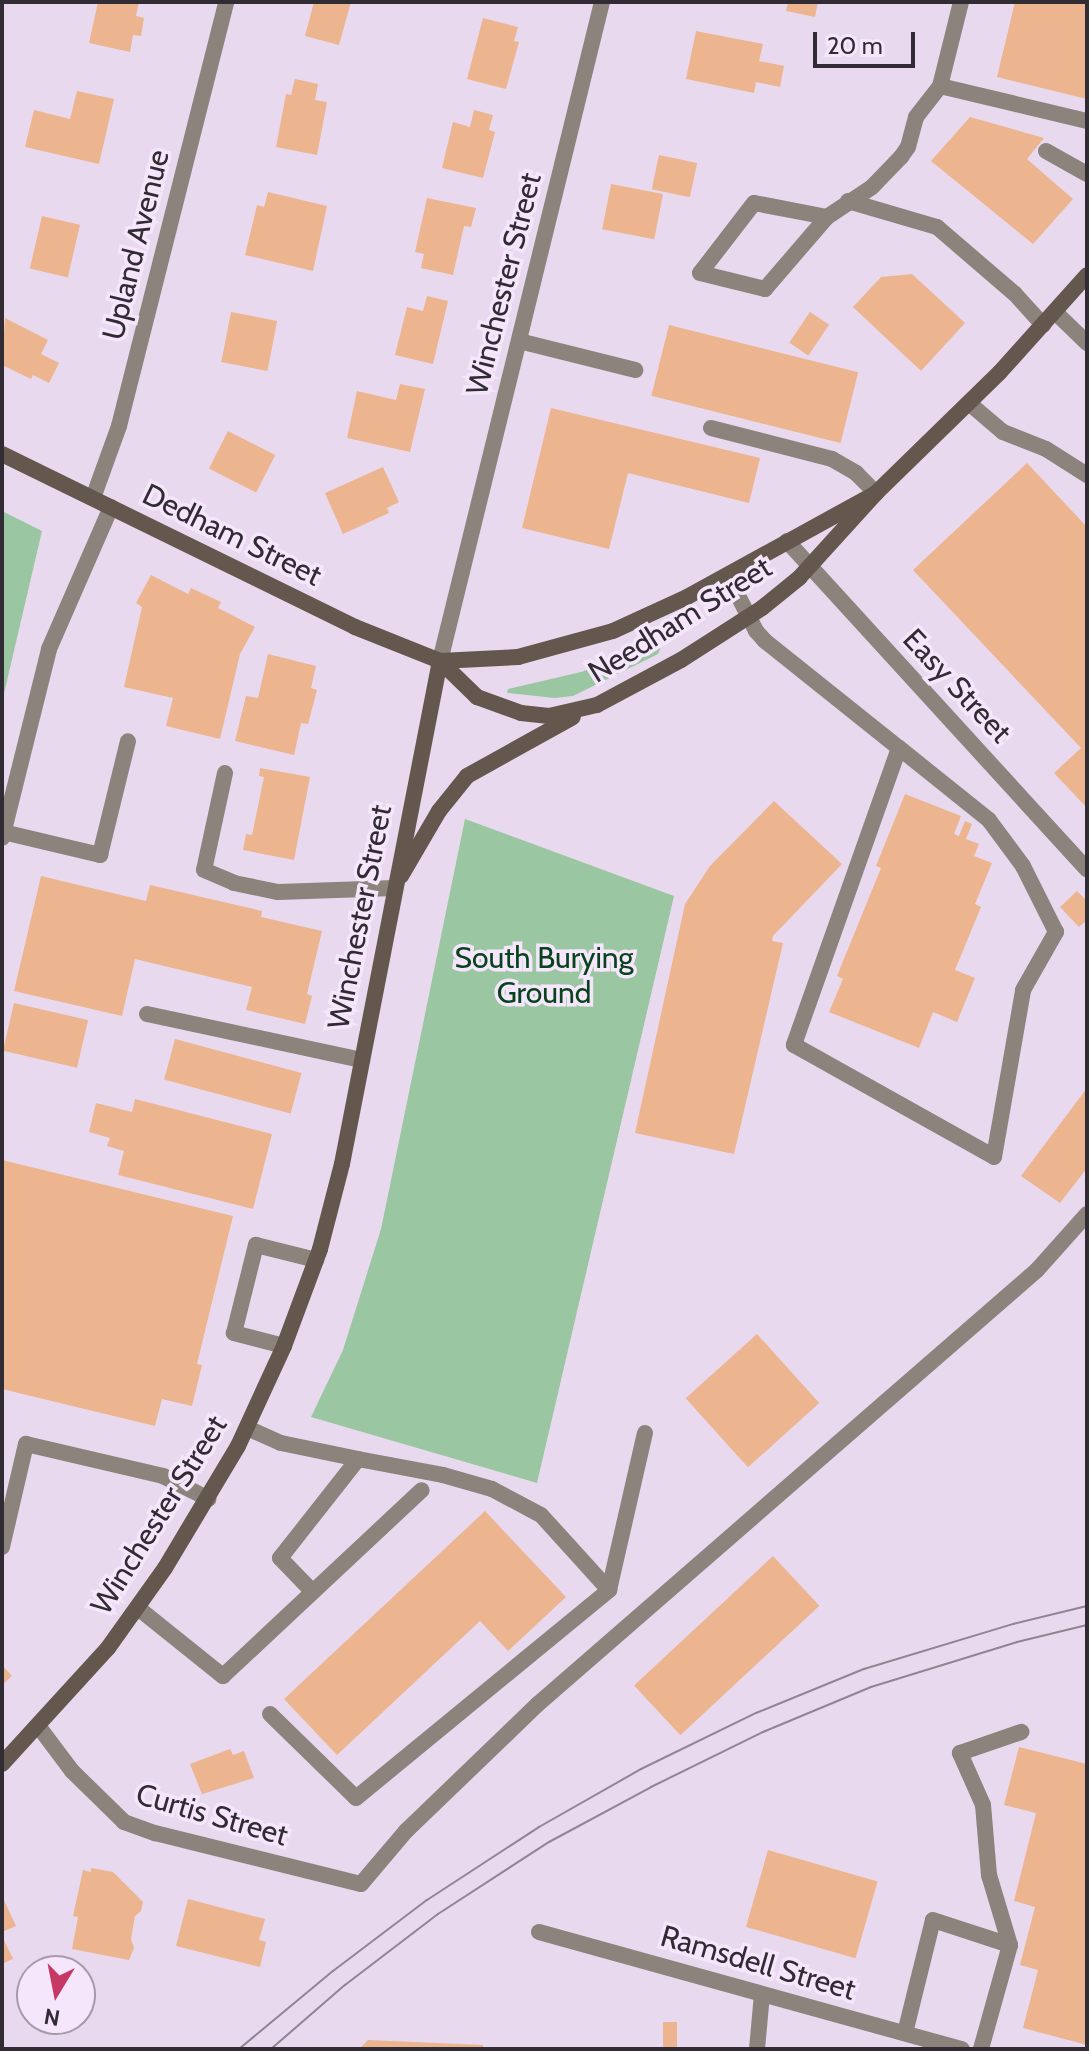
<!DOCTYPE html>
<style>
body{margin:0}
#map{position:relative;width:1089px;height:2051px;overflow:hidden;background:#e8d9ee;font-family:Cabin,sans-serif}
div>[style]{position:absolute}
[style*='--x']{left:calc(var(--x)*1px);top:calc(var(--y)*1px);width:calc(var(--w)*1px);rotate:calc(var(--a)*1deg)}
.green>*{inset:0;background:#9bc6a2}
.building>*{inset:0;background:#ecb58f;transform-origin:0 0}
.service>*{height:16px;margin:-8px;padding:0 8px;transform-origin:8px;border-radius:8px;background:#8b837c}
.minor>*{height:16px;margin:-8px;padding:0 8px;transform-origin:8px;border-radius:8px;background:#8b837c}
.tertiary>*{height:16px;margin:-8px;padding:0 8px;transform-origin:8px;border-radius:8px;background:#8b837c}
.secondary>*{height:16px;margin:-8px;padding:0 8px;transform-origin:8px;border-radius:8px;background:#63574e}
.tram>*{height:2px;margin:-1px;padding:0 1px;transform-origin:1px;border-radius:1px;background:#8f8593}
span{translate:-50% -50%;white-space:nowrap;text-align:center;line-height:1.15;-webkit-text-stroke:7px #f5e6fb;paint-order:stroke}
.street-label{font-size:30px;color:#312b33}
.park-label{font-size:30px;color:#07441c}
.frame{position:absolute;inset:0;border:4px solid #312b33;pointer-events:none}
.north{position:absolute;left:16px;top:1955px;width:80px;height:80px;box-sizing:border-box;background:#f5e6fb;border:2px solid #a79bab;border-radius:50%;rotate:190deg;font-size:22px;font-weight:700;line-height:32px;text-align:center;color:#312b33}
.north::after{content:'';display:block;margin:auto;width:28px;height:36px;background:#c73964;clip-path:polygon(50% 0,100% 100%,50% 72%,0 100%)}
.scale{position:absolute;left:813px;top:32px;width:102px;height:36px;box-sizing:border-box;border:4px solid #312b33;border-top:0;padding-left:10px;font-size:24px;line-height:28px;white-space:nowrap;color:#312b33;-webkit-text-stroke:6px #f5e6fb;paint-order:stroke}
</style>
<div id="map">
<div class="green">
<div style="clip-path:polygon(2px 511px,42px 531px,2px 702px)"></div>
<div style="clip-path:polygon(656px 645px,662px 645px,658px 654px,573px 696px,555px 698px,507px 693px,508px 689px,581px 672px)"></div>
<div style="clip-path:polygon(465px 819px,674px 896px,537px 1483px,311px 1417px,343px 1350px,381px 1229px)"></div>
</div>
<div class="building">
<div style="clip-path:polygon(98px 2px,139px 2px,136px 16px,144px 18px,141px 36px,133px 35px,130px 52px,89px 43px)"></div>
<div style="clip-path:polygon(314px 2px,351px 2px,339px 45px,305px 36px)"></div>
<div style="clip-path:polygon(788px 2px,818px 2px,815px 17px,786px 11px)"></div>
<div style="clip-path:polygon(1015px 2px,1087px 2px,1087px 99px,997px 77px)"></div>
<div style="clip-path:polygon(483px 18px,518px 27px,514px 41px,519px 42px,506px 89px,467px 79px)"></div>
<div style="clip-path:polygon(696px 31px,763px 44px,759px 61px,784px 66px,780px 87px,756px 82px,754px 93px,686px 79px)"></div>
<div style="clip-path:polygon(295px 79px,318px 84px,315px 100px,327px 102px,317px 155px,276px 147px,286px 94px,291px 95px)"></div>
<div style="clip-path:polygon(77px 91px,114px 99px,99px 164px,25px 147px,34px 110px,70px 119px)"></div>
<div style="clip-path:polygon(474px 110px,493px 115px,489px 130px,495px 132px,483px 178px,442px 168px,453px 122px,470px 127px)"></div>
<div style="clip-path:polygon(970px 117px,1044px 138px,1027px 159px,1073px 199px,1033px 244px,931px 161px)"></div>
<div style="left:659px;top:155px;width:39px;height:35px;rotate:12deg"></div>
<div style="left:611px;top:184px;width:53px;height:46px;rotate:11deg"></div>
<div style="clip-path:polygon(268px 192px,327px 206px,313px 271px,245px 255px,257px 205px,264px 207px)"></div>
<div style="clip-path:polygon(427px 198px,476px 208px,471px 227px,464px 226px,453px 275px,421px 268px,424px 254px,415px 252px)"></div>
<div style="left:42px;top:216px;width:39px;height:54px;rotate:13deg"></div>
<div style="clip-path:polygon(912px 274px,965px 323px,921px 371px,853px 307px,881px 277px)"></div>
<div style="clip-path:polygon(427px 296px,448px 301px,433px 364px,395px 355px,407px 307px,423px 311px)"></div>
<div style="left:231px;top:312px;width:47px;height:51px;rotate:11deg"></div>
<div style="left:810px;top:312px;width:23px;height:37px;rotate:34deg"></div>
<div style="clip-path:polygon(5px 318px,48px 340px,41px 354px,59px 363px,49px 383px,33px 375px,31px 379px,2px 365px)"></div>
<div style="left:669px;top:325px;width:195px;height:73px;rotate:14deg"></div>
<div style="clip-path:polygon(400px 384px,425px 389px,410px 452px,347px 438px,357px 391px,396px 400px)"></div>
<div style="clip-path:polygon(551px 408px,760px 458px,749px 503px,628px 473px,609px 549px,522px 528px)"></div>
<div style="left:228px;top:431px;width:53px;height:42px;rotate:27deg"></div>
<div style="clip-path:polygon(1027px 463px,1087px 527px,1087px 808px,1054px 773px,1081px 748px,913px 570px)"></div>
<div style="clip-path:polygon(383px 467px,399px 502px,387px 508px,389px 513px,343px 534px,325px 493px)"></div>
<div style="clip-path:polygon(151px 575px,188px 594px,191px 588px,221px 602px,218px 608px,255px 627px,240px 654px,220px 739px,166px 726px,173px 698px,124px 687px,142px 607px,136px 603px)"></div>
<div style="clip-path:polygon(268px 654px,316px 666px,311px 688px,317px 690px,308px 724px,301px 723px,294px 755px,235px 741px,246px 696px,258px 698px)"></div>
<div style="clip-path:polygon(260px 768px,310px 777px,294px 860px,243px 850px,246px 834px,252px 835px,264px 777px,259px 776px)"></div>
<div style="clip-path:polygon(905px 794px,961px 816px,954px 834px,959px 836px,965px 821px,972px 824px,966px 839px,979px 844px,974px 856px,992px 863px,975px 904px,981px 907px,955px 970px,975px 978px,957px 1022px,933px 1012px,919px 1048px,829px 1012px,843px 979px,837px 976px,881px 868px,876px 866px)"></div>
<div style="clip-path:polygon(774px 801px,842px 864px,773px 936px,772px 941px,783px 943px,734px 1154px,635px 1133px,685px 904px,710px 866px)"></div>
<div style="clip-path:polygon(41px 876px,146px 901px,150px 885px,262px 911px,261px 917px,322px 931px,307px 994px,312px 996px,305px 1024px,246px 1010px,252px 987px,135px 959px,122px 1016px,14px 991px)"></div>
<div style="clip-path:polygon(1077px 891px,1087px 901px,1087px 920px,1079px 927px,1060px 907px)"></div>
<div style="left:14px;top:1003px;width:76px;height:49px;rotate:13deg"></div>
<div style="left:175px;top:1039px;width:131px;height:42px;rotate:15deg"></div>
<div style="clip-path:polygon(1087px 1088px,1087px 1168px,1060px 1203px,1021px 1176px)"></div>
<div style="clip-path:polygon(135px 1099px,272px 1134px,253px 1209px,118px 1175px,124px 1151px,107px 1146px,110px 1138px,89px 1132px,96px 1103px,132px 1112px)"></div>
<div style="clip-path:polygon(2px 1160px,233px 1216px,197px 1364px,202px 1365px,192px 1406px,162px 1399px,155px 1426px,2px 1389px)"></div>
<div style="left:757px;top:1334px;width:93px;height:96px;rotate:48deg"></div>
<div style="clip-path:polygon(485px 1511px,566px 1597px,508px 1651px,480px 1621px,337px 1755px,284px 1699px)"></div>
<div style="left:773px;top:1556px;width:68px;height:190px;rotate:47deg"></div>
<div style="clip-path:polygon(2px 1665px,12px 1676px,2px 1685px)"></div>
<div style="clip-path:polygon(1019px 1747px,1087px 1764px,1087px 2045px,1023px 2028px,1038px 1970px,1020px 1965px,1035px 1907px,1014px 1901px,1036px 1813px,1004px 1805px)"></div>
<div style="clip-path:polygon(230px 1749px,233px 1755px,244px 1751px,254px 1778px,202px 1794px,190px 1764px)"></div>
<div style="left:768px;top:1850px;width:114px;height:80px;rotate:16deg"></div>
<div style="clip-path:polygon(91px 1868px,113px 1872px,143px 1902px,141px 1911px,135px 1916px,131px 1939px,134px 1948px,129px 1960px,72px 1949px,78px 1917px,73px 1916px,83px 1870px,91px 1872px)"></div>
<div style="clip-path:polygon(2px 1896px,16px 1926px,2px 1932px)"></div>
<div style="clip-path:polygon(188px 1899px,265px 1919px,259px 1940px,266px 1942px,260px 1967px,176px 1946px)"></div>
<div style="clip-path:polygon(2px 1936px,13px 1959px,2px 1964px)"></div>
<div style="left:663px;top:2022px;width:14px;height:27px"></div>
<div style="clip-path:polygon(368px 2040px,483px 2045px,483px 2049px,359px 2049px)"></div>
</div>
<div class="service">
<div style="--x:961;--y:2;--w:87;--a:104"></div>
<div style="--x:940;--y:86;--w:151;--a:13.4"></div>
<div style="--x:1046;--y:151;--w:47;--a:29.3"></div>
<div style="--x:848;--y:201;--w:93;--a:16.3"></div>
<div style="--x:937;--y:227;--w:103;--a:40.7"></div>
<div style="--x:1015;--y:294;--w:42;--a:47.9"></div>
<div style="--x:827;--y:217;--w:74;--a:-169.1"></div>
<div style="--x:754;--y:203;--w:88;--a:127.6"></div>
<div style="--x:700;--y:273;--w:67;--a:13.8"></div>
<div style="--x:765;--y:289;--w:95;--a:-49.3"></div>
<div style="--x:827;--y:217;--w:54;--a:-33.7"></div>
<div style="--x:872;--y:187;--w:42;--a:-46"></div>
<div style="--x:901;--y:157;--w:12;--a:-55"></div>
<div style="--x:908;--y:147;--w:31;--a:-75"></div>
<div style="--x:916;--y:117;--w:39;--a:-52"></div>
<div style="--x:1055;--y:312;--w:45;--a:44.1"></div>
<div style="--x:519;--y:341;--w:120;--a:14"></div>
<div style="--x:970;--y:404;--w:43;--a:40.3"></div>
<div style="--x:1003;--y:432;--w:46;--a:21.6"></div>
<div style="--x:1046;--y:449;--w:49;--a:32.4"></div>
<div style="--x:711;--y:428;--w:125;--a:14.4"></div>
<div style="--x:832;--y:459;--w:28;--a:30"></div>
<div style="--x:856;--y:473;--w:28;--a:45"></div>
<div style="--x:728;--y:576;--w:62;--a:63"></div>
<div style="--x:756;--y:631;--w:13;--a:48"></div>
<div style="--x:765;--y:641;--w:171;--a:38.6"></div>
<div style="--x:899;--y:748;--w:315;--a:109.5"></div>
<div style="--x:794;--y:1045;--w:229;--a:29.2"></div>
<div style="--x:994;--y:1157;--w:169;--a:-80.1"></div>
<div style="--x:1023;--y:990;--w:67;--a:-60.4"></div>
<div style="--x:1056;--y:932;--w:74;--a:-116.6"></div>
<div style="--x:1023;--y:866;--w:57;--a:-126.5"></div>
<div style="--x:989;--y:820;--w:115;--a:-141.3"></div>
<div style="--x:225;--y:773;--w:99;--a:102.2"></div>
<div style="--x:204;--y:870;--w:33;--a:23"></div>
<div style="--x:234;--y:883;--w:45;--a:11.6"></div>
<div style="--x:278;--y:892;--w:117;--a:-2"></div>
<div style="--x:3;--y:832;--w:100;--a:13.3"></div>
<div style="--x:100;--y:855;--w:117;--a:-76.2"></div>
<div style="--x:2;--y:838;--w:195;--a:-76"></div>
<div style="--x:49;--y:649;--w:155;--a:-66.4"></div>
<div style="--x:147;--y:1014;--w:220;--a:12.1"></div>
<div style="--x:284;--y:1346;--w:52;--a:-165.4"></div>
<div style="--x:234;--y:1333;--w:91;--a:-76"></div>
<div style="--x:256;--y:1245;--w:62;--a:14"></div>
<div style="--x:247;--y:1428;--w:37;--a:24"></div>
<div style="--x:281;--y:1443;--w:79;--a:11.7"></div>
<div style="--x:358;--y:1459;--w:126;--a:128.2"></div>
<div style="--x:280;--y:1558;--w:45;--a:45.9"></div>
<div style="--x:358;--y:1459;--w:86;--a:10.7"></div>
<div style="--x:443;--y:1475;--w:51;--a:15.9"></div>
<div style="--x:492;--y:1489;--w:55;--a:28"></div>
<div style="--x:541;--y:1515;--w:101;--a:47.8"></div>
<div style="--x:2;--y:1547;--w:106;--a:-76.9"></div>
<div style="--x:26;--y:1444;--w:141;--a:13.1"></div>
<div style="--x:163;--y:1476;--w:51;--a:26.6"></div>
<div style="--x:138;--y:1608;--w:109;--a:38.7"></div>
<div style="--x:223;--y:1676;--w:272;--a:-43.1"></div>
<div style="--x:270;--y:1714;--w:120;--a:44.3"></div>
<div style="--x:356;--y:1798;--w:328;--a:-39.4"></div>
<div style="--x:609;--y:1590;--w:161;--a:-77.1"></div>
<div style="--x:361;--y:1884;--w:70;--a:-49.7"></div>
<div style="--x:406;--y:1831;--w:183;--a:-43.9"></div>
<div style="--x:538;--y:1704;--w:661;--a:-41.01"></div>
<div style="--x:1037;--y:1270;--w:75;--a:-48.2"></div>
<div style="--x:1010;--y:1945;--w:73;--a:-106.7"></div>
<div style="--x:989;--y:1875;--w:70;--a:-94.9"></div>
<div style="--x:983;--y:1805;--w:57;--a:-113.9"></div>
<div style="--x:960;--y:1753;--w:65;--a:-19"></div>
<div style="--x:905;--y:2033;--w:116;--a:-76.1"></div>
<div style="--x:933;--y:1920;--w:81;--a:18"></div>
<div style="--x:1010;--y:1945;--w:108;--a:105.6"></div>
<div style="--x:757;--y:2049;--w:55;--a:-84.8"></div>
</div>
<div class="minor">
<div style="--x:93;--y:498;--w:77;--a:-70.1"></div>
<div style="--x:119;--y:426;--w:437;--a:-75.8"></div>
<div style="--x:787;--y:541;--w:445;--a:47.6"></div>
<div style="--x:39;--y:1727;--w:55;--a:53.1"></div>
<div style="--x:72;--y:1771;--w:73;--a:44.4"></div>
<div style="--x:124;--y:1822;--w:33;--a:20"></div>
<div style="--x:155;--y:1833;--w:212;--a:13.9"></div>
<div style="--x:539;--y:1932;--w:439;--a:15.5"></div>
</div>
<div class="tertiary">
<div style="--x:440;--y:661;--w:679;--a:-76.19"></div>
</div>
<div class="secondary">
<div style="--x:2;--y:454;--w:393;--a:26.1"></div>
<div style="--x:355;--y:627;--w:92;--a:21.8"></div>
<div style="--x:440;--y:661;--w:78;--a:-2.9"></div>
<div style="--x:518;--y:657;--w:98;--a:-15.3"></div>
<div style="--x:613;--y:631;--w:81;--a:-24.7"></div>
<div style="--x:687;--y:597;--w:216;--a:-28.8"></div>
<div style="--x:440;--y:661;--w:52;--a:44.2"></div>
<div style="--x:477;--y:697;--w:47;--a:20"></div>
<div style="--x:521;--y:713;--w:28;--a:6"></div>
<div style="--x:549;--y:716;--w:49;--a:-12.9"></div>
<div style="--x:597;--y:705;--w:95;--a:-28.2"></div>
<div style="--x:681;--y:660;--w:96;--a:-32.7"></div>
<div style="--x:762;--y:608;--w:48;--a:-39"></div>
<div style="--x:799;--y:578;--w:115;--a:-47.8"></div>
<div style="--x:876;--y:493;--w:173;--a:-44.3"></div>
<div style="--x:1000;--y:372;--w:130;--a:-48.1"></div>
<div style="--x:401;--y:876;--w:75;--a:-59.7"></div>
<div style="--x:439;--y:811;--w:45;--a:-51.3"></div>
<div style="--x:467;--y:776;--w:121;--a:-29.1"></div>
<div style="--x:2;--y:1764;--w:157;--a:-47.6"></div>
<div style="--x:108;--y:1648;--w:98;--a:-54.5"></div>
<div style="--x:165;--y:1568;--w:142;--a:-59.1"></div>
<div style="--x:238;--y:1446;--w:110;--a:-65.3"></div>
<div style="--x:284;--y:1346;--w:103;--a:-69.6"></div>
<div style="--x:320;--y:1249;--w:88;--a:-75.5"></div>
<div style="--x:342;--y:1164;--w:512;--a:-78.98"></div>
</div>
<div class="tram">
<div style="--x:239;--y:2049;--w:122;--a:-39.7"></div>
<div style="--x:333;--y:1971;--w:118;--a:-37.1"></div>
<div style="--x:427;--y:1900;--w:134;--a:-33.1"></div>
<div style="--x:539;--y:1827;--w:117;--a:-29.6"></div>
<div style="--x:641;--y:1769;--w:128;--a:-26"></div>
<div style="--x:756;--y:1713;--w:117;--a:-22.2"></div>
<div style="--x:864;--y:1669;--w:156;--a:-16.8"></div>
<div style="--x:1013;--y:1624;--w:76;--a:-13.7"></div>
<div style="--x:271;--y:2049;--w:98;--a:-40.9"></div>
<div style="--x:345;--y:1985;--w:117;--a:-37.4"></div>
<div style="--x:438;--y:1914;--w:132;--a:-33"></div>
<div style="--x:549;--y:1842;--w:116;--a:-28.3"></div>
<div style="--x:651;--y:1787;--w:125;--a:-26.2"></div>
<div style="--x:763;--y:1732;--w:117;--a:-22.6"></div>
<div style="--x:871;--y:1687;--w:153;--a:-17.1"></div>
<div style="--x:1017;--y:1642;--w:72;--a:-13.7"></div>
</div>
<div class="street-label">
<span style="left:136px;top:245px;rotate:-76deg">Upland Avenue</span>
<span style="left:504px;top:284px;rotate:-76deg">Winchester Street</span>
<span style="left:232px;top:535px;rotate:26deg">Dedham Street</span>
<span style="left:680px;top:620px;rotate:-32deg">Needham Street</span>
<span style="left:957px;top:686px;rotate:47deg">Easy Street</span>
<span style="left:360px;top:917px;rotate:-79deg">Winchester Street</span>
<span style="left:159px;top:1515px;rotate:-58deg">Winchester Street</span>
<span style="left:212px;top:1815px;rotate:16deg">Curtis Street</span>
<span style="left:758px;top:1963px;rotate:16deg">Ramsdell Street</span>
</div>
<div class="park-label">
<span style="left:544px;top:975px">South Burying<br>Ground</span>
</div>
<div class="frame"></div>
<div class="north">N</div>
<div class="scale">20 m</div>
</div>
